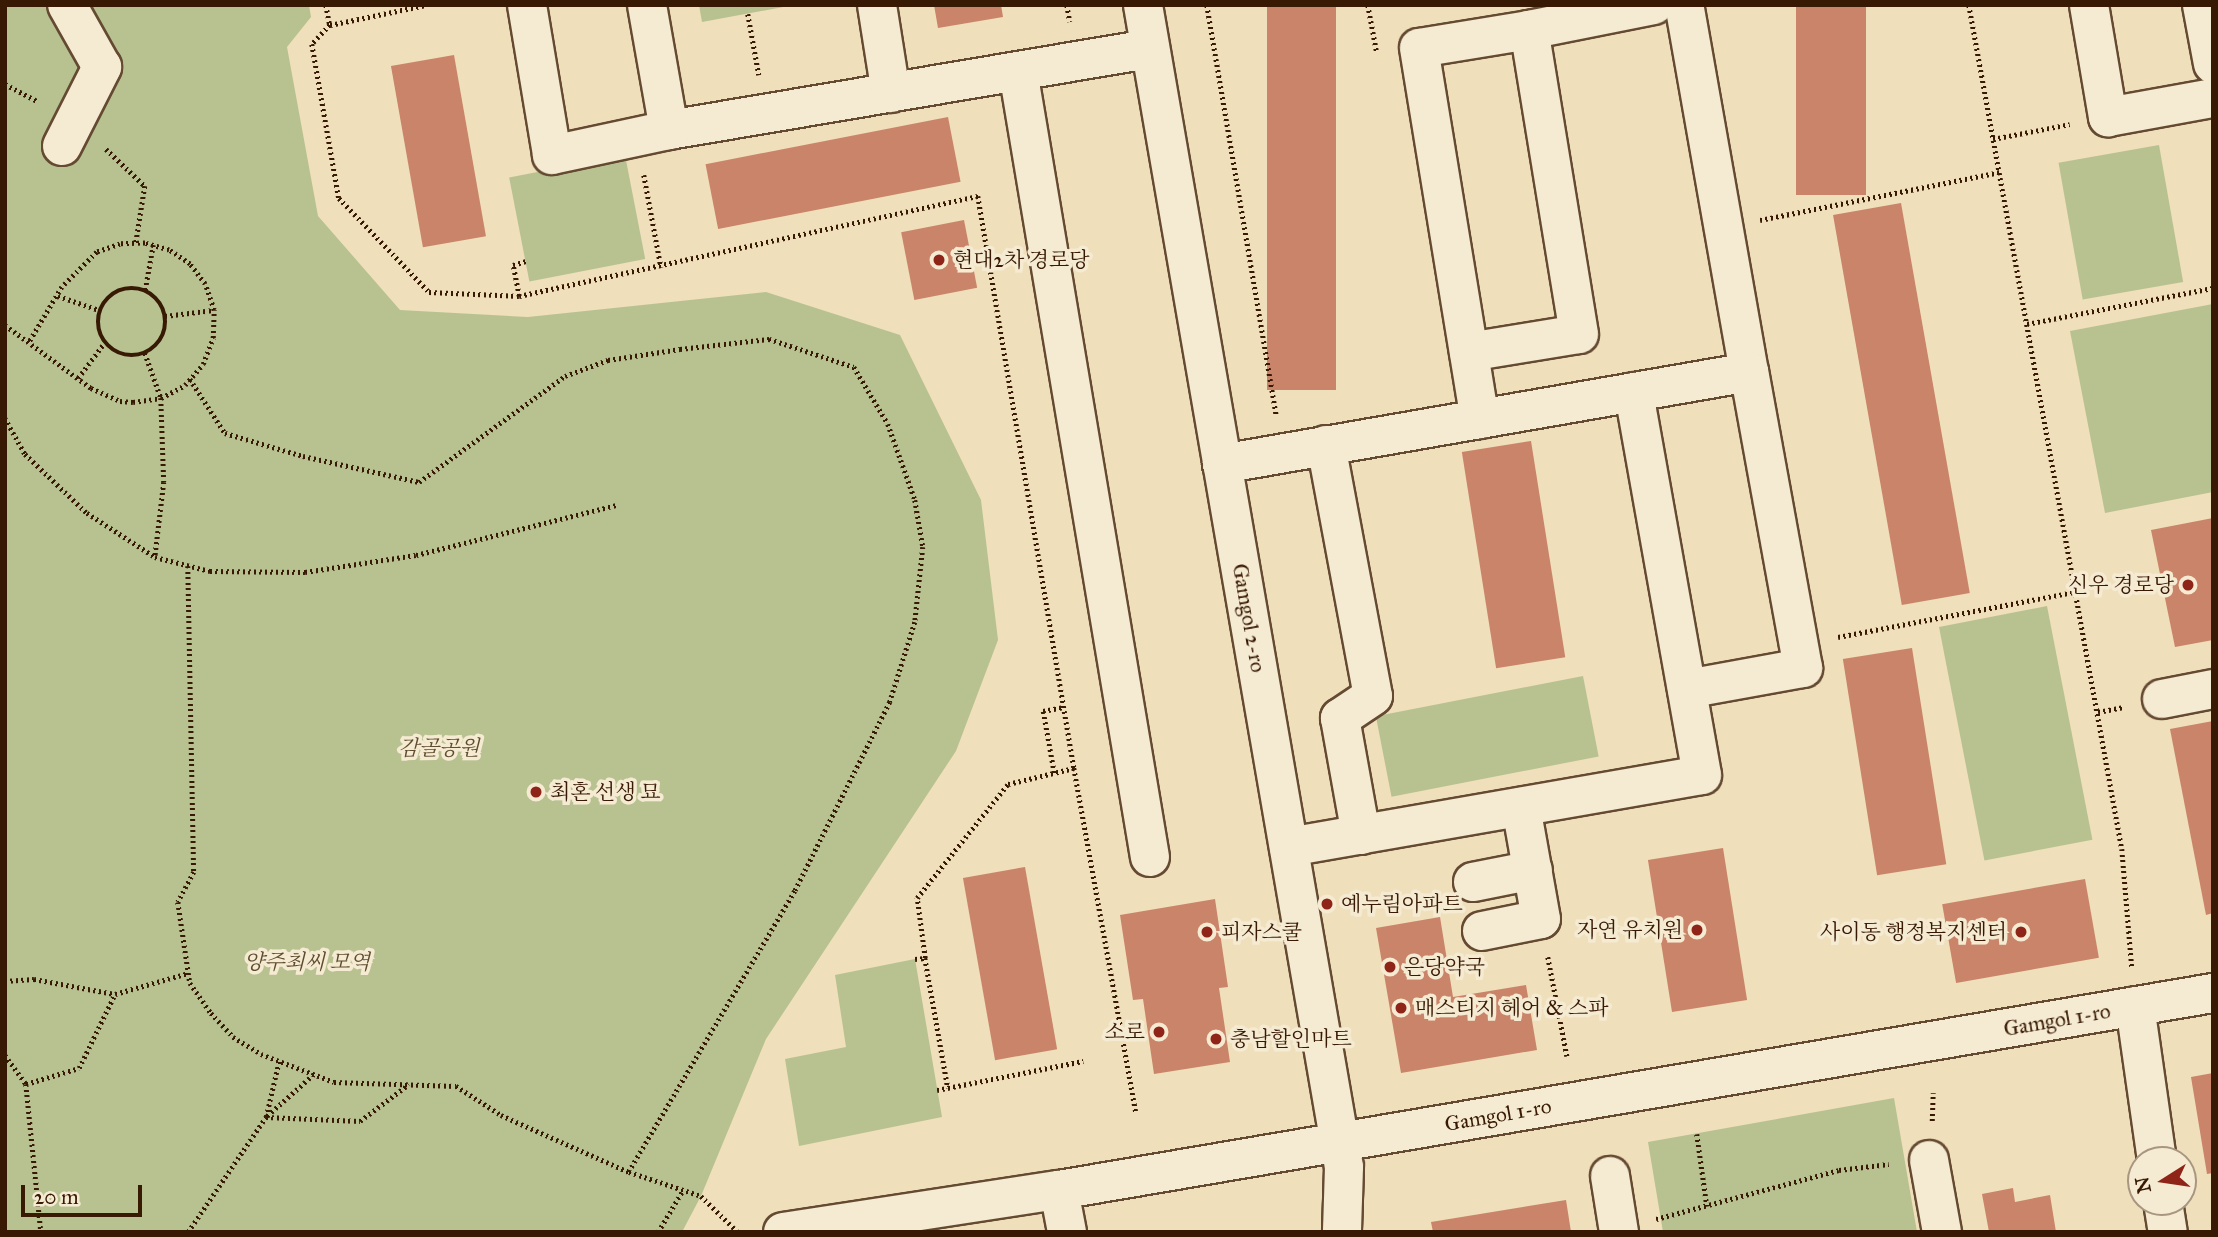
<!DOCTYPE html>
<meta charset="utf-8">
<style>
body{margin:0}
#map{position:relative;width:2218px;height:1237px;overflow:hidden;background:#efdfba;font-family:"IM FELL Great Primer","Noto Serif KR",serif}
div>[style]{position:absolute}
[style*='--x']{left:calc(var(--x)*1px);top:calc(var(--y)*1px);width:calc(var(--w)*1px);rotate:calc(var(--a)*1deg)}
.green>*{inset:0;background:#b8c290;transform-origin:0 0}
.building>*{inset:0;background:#ca8469;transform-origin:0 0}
.path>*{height:4.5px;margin-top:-2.25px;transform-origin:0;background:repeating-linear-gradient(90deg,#371904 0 2px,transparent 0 5.5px)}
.path>.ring{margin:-2.25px;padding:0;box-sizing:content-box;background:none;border:4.5px solid #371904;border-radius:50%}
.roads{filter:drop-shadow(2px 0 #654a32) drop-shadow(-2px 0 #654a32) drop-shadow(0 2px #654a32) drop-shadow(0 -2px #654a32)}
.minor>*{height:38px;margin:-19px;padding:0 19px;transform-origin:19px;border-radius:19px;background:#f5ead2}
.dots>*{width:19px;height:19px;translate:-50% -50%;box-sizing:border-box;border:4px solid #f5ead2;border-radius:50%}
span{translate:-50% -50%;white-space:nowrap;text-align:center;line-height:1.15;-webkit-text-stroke:7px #f5ead2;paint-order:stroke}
.poi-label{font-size:21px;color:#371904}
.left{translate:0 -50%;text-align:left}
.right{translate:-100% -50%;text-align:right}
.street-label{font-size:21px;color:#371904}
.park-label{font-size:21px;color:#5e4c2e;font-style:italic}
.frame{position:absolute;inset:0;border:7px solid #371904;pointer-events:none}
.north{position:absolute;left:2127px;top:1146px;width:70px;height:70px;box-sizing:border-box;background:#f5ead2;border:2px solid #a99680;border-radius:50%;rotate:258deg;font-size:19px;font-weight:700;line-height:28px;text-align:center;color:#371904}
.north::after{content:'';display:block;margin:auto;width:24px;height:32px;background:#8f2418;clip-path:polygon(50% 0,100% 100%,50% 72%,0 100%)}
.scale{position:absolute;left:21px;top:1185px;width:121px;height:32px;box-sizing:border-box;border:4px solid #371904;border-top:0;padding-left:9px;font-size:21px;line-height:24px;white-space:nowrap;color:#371904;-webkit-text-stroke:5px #f5ead2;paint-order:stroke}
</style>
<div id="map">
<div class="green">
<div style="clip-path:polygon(5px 5px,309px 5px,311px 17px,287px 47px,318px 216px,400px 310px,528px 317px,766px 292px,900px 335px,981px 500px,998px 640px,956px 751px,766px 1039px,701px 1196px,682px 1232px,5px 1232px)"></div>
<div style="clip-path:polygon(699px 5px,794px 5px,702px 22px)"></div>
<div style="left:2159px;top:145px;width:139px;height:102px;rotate:80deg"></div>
<div style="left:625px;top:155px;width:106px;height:118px;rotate:79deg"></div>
<div style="clip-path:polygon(2213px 304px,2213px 492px,2105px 513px,2070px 331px)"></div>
<div style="left:2047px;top:606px;width:238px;height:110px;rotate:79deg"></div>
<div style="left:1583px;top:676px;width:82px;height:211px;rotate:79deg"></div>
<div style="clip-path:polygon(915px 959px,942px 1117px,799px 1146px,785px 1059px,846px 1047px,835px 975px)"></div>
<div style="clip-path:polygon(1894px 1098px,1917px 1232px,1663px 1232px,1648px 1142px)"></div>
</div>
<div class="building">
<div style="clip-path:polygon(934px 5px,1001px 5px,1003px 17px,938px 28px)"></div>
<div style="left:1267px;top:5px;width:69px;height:385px"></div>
<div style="left:1796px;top:5px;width:70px;height:190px"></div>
<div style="left:454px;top:55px;width:184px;height:64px;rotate:80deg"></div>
<div style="left:948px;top:117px;width:66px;height:247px;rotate:79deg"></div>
<div style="left:1901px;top:203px;width:396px;height:69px;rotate:80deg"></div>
<div style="left:964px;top:220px;width:69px;height:64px;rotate:79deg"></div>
<div style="left:1531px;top:441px;width:219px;height:70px;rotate:81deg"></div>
<div style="clip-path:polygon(2213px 518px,2213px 640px,2175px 647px,2151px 530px)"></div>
<div style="left:1912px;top:648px;width:219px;height:70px;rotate:81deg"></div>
<div style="clip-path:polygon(2213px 721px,2213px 913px,2206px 915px,2170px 729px)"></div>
<div style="left:1723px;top:848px;width:154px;height:76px;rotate:81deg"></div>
<div style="left:1025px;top:867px;width:185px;height:63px;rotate:80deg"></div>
<div style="left:2085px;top:879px;width:80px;height:145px;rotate:80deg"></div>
<div style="clip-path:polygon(1215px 899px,1228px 987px,1219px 988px,1230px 1062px,1154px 1074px,1143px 999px,1133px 1000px,1120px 915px)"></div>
<div style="clip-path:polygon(1440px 917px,1453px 997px,1526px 985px,1537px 1050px,1401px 1073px,1376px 928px)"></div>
<div style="clip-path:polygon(2213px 1073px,2213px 1173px,2207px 1174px,2191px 1077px)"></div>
<div style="clip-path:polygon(2013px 1188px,2015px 1202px,2050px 1195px,2056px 1232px,1989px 1232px,1982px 1194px)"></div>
<div style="clip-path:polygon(1566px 1200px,1571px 1232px,1433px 1232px,1431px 1222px)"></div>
</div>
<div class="path">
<div style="--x:326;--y:5;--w:20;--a:79"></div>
<div style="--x:330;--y:25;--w:26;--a:133"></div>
<div style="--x:312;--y:44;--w:156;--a:80.1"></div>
<div style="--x:339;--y:198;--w:130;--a:46.2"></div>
<div style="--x:429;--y:292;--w:90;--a:2.5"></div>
<div style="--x:519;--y:296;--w:470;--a:-12.3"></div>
<div style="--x:978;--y:196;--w:580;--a:80.47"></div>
<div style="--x:1067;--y:5;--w:17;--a:80"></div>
<div style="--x:1207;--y:5;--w:415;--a:80.4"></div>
<div style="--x:1368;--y:5;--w:49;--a:79.4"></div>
<div style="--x:1969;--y:5;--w:858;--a:79.73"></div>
<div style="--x:2122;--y:849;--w:118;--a:85.2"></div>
<div style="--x:748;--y:14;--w:62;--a:79.8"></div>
<div style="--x:330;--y:25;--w:98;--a:-11.8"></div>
<div style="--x:5;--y:84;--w:38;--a:28"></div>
<div style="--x:1993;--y:139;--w:78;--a:-11"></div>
<div style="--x:106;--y:149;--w:54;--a:43.5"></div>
<div style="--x:145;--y:186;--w:58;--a:99"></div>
<div style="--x:644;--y:175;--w:94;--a:79.5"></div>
<div style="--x:1760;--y:220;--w:245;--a:-11.3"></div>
<div class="ring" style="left:98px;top:288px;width:63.5px;height:63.5px"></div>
<div style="--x:145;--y:290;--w:46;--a:-79.9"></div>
<div style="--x:58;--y:296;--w:43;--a:18.9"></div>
<div style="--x:519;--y:296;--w:32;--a:-101"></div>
<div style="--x:513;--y:265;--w:14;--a:-17"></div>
<div style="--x:165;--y:316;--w:49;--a:-7"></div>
<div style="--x:2027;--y:324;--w:189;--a:-11"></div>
<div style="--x:5;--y:325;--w:107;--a:36.2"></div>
<div style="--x:91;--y:388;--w:32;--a:24"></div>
<div style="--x:120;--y:401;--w:13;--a:4"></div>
<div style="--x:133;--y:402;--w:28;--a:-8"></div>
<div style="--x:161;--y:398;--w:27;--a:-28"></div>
<div style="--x:185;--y:385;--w:28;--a:-49"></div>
<div style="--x:203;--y:364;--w:28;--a:-69"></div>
<div style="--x:213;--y:338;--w:28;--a:-88"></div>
<div style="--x:214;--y:310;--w:28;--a:-109"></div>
<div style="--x:205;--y:284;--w:25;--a:-127"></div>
<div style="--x:190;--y:264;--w:25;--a:-146"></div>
<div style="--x:169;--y:250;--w:25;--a:-164"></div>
<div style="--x:145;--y:243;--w:25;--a:178"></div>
<div style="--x:120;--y:244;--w:24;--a:161"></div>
<div style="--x:97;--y:252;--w:49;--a:135"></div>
<div style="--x:62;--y:287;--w:63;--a:120.7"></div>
<div style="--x:145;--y:353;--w:48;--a:70.4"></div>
<div style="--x:161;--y:398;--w:84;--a:88"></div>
<div style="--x:164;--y:482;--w:76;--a:96.8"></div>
<div style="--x:78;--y:378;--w:45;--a:-53.1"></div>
<div style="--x:190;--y:379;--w:64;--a:57.1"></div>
<div style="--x:225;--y:433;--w:81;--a:16.4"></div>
<div style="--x:303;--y:456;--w:119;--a:12.6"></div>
<div style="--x:419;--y:482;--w:180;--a:-36"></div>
<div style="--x:565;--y:376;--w:46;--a:-20.4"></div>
<div style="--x:608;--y:360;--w:73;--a:-8.7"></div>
<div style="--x:680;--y:349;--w:90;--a:-6.4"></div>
<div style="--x:769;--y:339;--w:89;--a:18.2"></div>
<div style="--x:854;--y:367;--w:66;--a:59.2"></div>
<div style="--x:888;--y:424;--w:81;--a:70.4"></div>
<div style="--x:915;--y:500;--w:48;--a:80.3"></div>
<div style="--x:923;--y:547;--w:75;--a:96.1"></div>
<div style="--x:915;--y:622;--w:84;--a:107.4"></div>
<div style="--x:890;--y:702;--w:212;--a:116.7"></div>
<div style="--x:795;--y:891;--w:326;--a:120.6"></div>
<div style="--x:5;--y:418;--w:41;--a:60.9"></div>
<div style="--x:25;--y:454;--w:86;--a:43.6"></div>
<div style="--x:87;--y:513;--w:81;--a:32.9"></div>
<div style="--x:155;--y:557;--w:57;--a:14.3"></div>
<div style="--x:210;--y:571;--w:95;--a:0.6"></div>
<div style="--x:305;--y:572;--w:112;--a:-8.7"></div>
<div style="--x:416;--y:555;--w:206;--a:-14"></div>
<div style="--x:188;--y:566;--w:306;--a:88.9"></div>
<div style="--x:194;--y:872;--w:34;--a:118"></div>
<div style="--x:178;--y:902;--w:82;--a:81.6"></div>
<div style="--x:190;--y:983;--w:37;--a:55"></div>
<div style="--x:211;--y:1013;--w:33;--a:47"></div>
<div style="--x:233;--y:1037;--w:33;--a:31"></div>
<div style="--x:261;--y:1054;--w:78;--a:21"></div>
<div style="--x:334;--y:1082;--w:122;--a:1.9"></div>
<div style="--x:456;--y:1086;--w:54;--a:32.8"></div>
<div style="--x:501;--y:1115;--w:140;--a:24"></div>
<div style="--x:629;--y:1172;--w:76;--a:18.4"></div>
<div style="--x:701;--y:1196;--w:52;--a:44.2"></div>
<div style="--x:1838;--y:637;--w:241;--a:-10.8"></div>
<div style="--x:2098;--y:712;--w:25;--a:-11"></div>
<div style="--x:1054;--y:773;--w:63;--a:-100.1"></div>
<div style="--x:1043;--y:711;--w:20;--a:-11"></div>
<div style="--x:1548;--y:957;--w:101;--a:79.1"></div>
<div style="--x:925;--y:958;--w:132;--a:80"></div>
<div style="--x:915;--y:959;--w:10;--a:-6"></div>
<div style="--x:925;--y:958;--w:61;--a:-97.6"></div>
<div style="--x:917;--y:898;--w:146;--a:-51.4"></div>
<div style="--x:1008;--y:784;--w:68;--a:-13.6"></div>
<div style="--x:1074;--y:768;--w:349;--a:79.8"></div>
<div style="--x:5;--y:981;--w:29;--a:-4"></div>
<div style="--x:34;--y:979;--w:82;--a:10.5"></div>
<div style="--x:115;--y:994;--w:76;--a:-16"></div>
<div style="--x:5;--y:1055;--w:36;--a:54"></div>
<div style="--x:26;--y:1084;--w:149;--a:84.2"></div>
<div style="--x:26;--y:1084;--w:55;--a:-16.8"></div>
<div style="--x:79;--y:1068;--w:82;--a:-64.1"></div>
<div style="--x:937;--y:1090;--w:149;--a:-11.2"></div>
<div style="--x:267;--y:1116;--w:63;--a:-41.8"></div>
<div style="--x:266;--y:1117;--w:94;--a:2.4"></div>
<div style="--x:360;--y:1121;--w:61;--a:-37.1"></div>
<div style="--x:1932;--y:1121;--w:28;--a:-88"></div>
<div style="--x:1697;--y:1134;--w:73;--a:82.1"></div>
<div style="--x:1656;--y:1219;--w:189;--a:-15"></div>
<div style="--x:1839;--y:1170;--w:50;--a:-6.8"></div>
<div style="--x:188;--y:1232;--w:139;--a:-55.9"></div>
<div style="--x:266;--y:1117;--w:57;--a:-76.9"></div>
<div style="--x:658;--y:1232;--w:49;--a:-59.2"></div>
</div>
<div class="roads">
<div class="minor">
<div style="--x:527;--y:5;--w:152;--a:80.5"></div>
<div style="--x:552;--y:155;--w:120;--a:-12.1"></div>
<div style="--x:669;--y:130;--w:488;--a:-9.6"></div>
<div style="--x:647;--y:5;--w:127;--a:80"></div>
<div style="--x:877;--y:5;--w:89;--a:81"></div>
<div style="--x:1143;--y:5;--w:1179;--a:80.19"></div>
<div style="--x:1344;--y:1167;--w:65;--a:91.8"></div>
<div style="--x:2089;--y:5;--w:114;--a:80.4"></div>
<div style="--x:2108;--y:117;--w:107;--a:-10.3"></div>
<div style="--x:2202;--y:5;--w:60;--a:79.4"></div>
<div style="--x:1529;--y:30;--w:127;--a:-11.3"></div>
<div style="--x:1018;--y:71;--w:797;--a:80.47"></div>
<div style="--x:62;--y:146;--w:89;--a:-63.1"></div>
<div style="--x:102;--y:67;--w:71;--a:-119.4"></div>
<div style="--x:1469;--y:352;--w:111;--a:-9.3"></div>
<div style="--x:1579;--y:334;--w:308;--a:-99.3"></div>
<div style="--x:1529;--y:30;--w:111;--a:170.7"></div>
<div style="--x:1419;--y:48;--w:376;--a:80.7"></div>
<div style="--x:1326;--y:445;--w:255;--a:79.4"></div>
<div style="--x:1373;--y:696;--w:40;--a:146"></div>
<div style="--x:1340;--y:718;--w:119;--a:79.8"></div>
<div style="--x:1222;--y:464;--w:535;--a:-9.9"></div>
<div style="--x:1749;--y:372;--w:373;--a:-100"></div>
<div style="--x:1687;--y:689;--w:118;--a:-10.3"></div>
<div style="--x:1803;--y:668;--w:301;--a:-100.3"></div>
<div style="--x:2162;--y:699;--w:52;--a:-11.1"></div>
<div style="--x:1289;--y:847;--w:419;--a:-9.9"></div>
<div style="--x:1702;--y:775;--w:389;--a:-100.1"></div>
<div style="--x:1473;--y:882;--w:61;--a:-11.3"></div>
<div style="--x:1482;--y:931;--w:60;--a:-11.5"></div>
<div style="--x:1541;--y:919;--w:114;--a:-100.1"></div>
<div style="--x:2135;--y:1006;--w:156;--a:81.9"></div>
<div style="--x:1929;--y:1160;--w:73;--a:79.8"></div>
<div style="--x:1610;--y:1176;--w:57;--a:80.9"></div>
<div style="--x:1059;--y:1190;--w:43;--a:79.2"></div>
<div style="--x:2163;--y:1202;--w:30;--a:81"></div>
<div style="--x:783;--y:1232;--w:279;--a:-8.7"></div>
<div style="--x:1059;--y:1190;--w:1171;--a:-9.69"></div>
</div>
</div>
<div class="dots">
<div style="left:939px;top:260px;background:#8f2418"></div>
<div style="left:2188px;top:585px;background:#8f2418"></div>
<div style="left:536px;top:792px;background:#8f2418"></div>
<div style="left:1327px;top:904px;background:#8f2418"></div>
<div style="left:1697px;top:930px;background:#8f2418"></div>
<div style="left:1207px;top:932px;background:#8f2418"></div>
<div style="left:2021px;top:932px;background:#8f2418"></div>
<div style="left:1390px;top:967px;background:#8f2418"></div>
<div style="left:1401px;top:1008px;background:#8f2418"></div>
<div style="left:1159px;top:1032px;background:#8f2418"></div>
<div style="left:1216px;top:1039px;background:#8f2418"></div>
</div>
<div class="poi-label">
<span class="left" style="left:953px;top:260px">현대2차 경로당</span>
<span class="right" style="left:2174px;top:585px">신우 경로당</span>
<span class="left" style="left:550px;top:792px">최혼 선생 묘</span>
<span class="left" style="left:1341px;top:904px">예누림아파트</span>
<span class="right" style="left:1683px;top:930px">자연 유치원</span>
<span class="left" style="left:1221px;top:932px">피자스쿨</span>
<span class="right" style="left:2007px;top:932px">사이동 행정복지센터</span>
<span class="left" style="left:1404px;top:967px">은당약국</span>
<span class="left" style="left:1415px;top:1008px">매스티지 헤어 &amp; 스파</span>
<span class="right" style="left:1145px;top:1032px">소로</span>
<span class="left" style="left:1230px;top:1039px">충남할인마트</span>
</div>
<div class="street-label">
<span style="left:1249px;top:618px;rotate:80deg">Gamgol 2-ro</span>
<span style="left:2057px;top:1020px;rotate:-10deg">Gamgol 1-ro</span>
<span style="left:1498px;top:1115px;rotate:-10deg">Gamgol 1-ro</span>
</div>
<div class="park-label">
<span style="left:439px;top:748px">감골공원</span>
<span style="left:307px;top:962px">양주최씨 모역</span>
</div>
<div class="frame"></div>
<div class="north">N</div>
<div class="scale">20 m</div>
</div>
